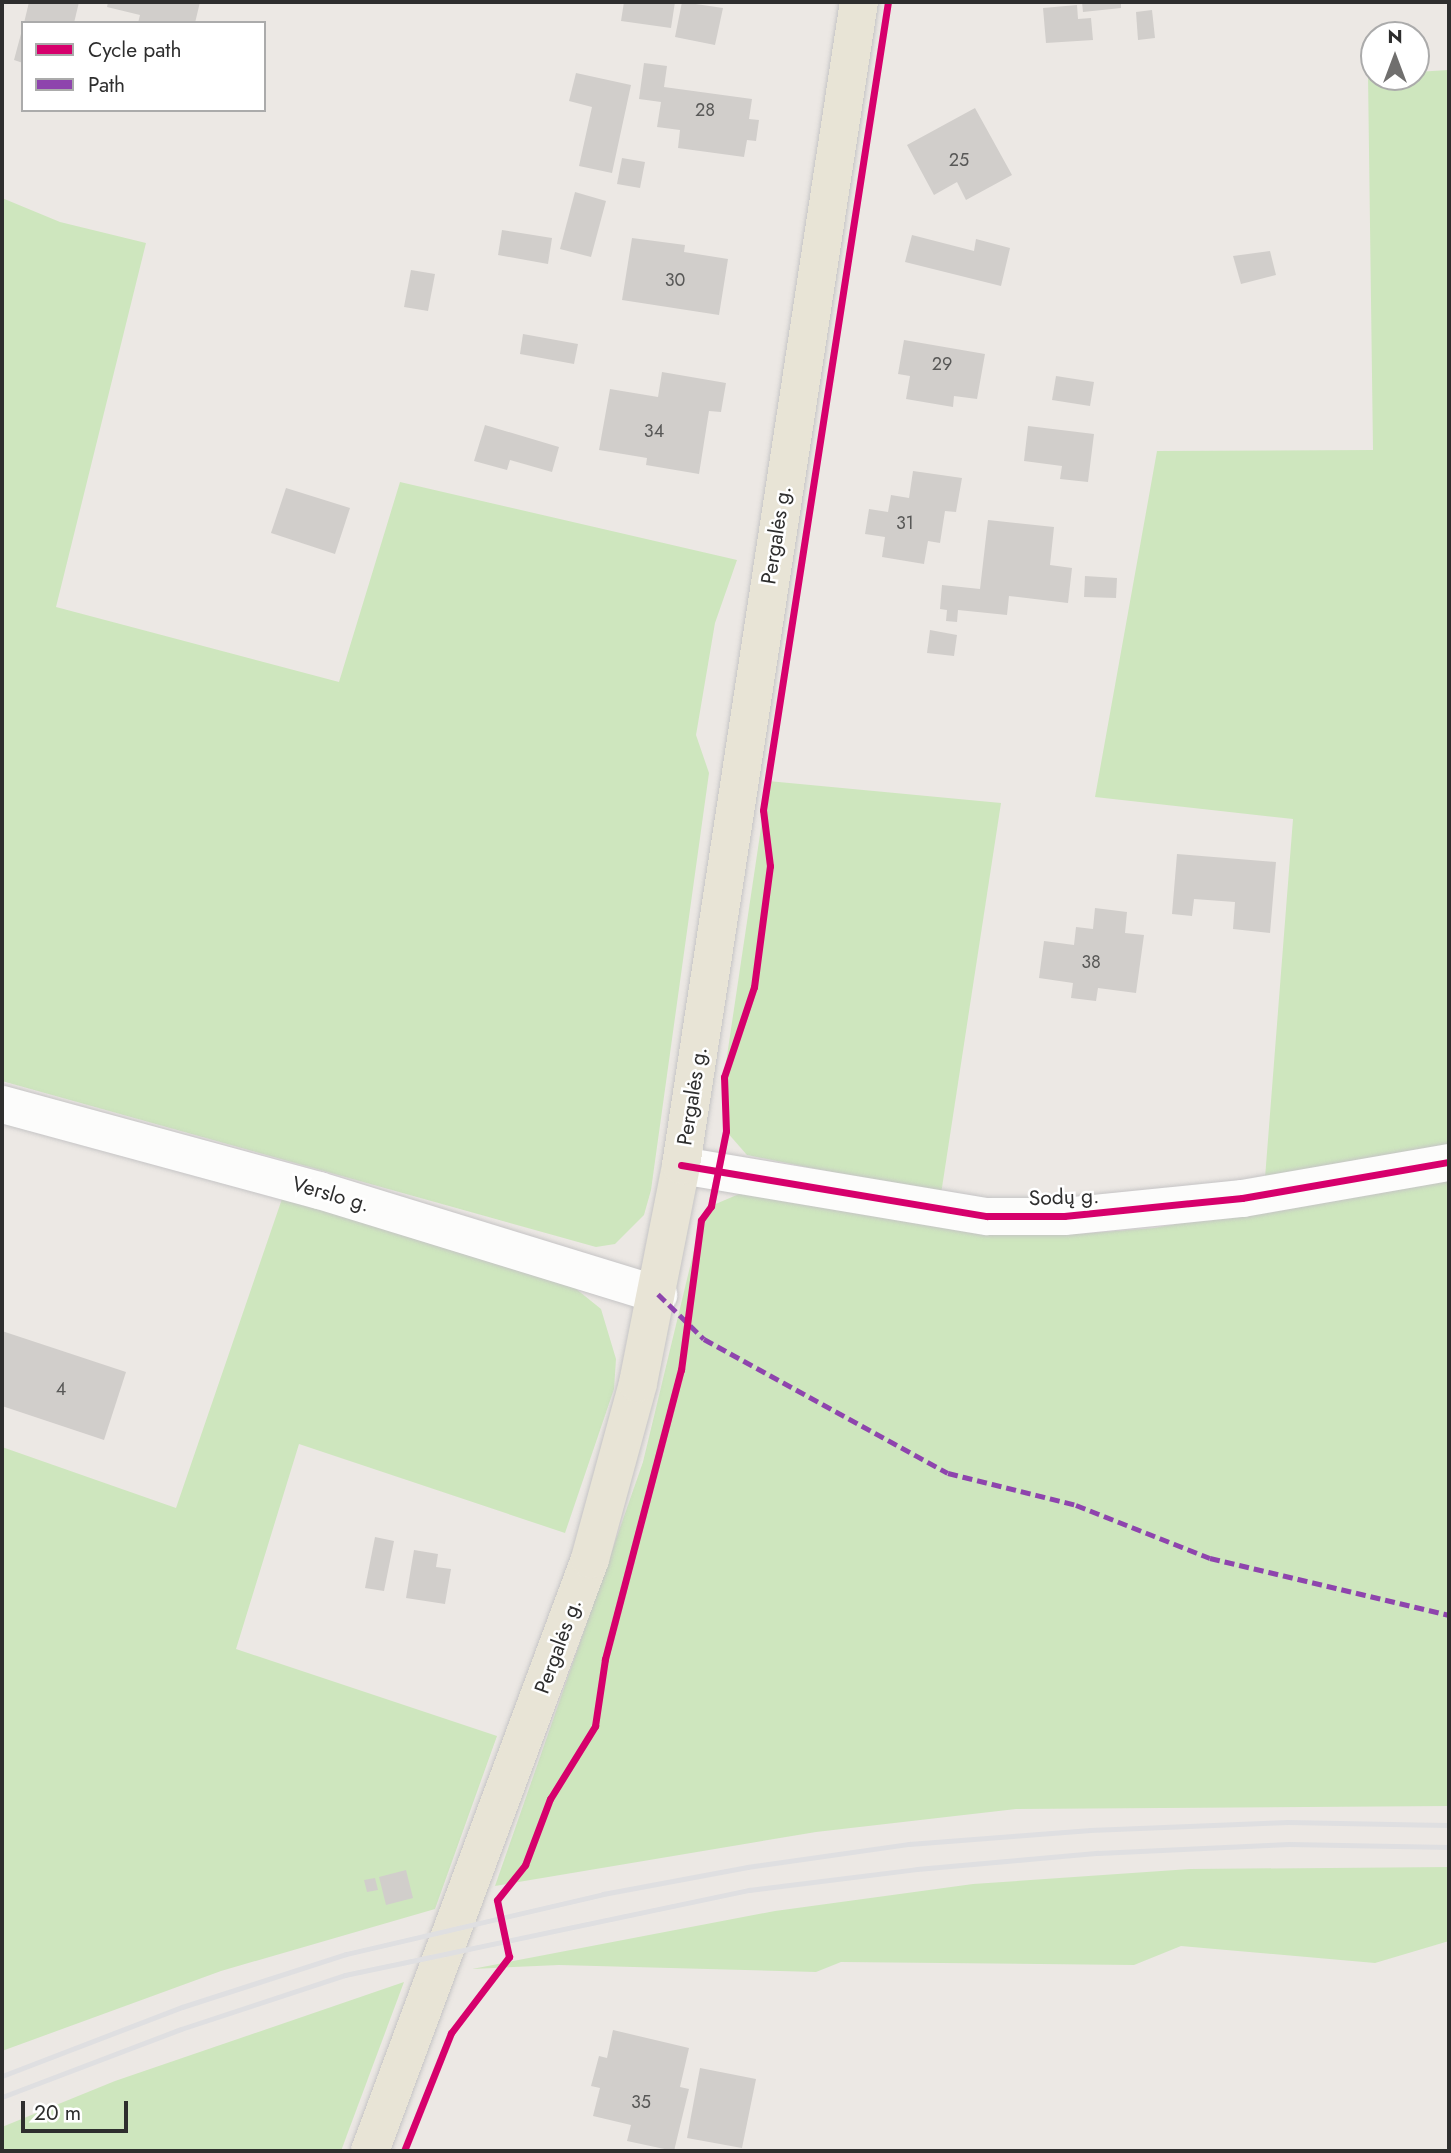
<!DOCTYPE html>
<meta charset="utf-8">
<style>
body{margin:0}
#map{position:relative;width:1451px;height:2153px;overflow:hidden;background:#ece8e4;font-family:Jost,sans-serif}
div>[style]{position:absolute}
.green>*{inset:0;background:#cee6be}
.building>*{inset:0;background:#d1cecb}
.roads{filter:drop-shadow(0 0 2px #c5c4c5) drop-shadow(0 0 2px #c5c4c5)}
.street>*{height:37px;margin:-18.5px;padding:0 18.5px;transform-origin:18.5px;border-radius:18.5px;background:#fcfcfb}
.primary>*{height:38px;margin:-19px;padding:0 19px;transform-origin:19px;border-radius:19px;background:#e8e4d6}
.rail>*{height:5px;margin:-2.5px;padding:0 2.5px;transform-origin:2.5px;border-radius:2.5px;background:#dfdfe1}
.quiet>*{height:5px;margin-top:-2.5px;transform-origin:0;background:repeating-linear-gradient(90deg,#8e44ad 0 10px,transparent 0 15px)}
.cycleway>*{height:7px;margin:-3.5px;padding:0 3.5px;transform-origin:3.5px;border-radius:3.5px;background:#d6006c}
span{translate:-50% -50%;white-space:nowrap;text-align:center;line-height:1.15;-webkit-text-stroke:5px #fff;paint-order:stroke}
.number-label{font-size:18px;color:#585857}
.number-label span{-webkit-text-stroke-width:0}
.street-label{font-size:21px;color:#2e2e2e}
.frame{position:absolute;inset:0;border:4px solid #2e2e2e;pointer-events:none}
.legend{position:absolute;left:21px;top:21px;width:245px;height:91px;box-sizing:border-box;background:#fff;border:2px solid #ababab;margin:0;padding:9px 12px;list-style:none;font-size:21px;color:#2e2e2e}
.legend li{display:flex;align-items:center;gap:14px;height:35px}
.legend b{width:35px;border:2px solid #ababab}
.north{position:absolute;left:1360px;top:21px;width:70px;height:70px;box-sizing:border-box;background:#fff;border:2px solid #ababab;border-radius:50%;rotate:0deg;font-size:19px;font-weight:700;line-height:28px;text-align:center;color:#2e2e2e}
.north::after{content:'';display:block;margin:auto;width:24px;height:32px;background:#706f6e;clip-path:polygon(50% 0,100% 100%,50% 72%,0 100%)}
.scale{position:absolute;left:21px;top:2101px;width:107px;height:32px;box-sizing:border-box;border:4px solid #2e2e2e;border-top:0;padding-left:9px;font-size:21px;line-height:24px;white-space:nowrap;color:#2e2e2e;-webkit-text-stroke:5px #fff;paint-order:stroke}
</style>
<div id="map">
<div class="green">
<div style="clip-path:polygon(1449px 70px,1449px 1145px,1265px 1178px,1293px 819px,1095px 797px,1157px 451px,1373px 450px,1368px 75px,1416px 77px,1416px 72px)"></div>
<div style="clip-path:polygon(2px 198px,60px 222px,146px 243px,56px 607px,339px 682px,400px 482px,737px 560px,715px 623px,696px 735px,709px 773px,651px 1190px,644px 1215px,615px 1244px,596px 1247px,2px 1081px)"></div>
<div style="clip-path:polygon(768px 781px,1001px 803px,941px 1194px,747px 1155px,726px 1131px,724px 1076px)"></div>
<div style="clip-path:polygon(1449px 1175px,1449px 1806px,1016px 1809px,816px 1832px,495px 1886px,643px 1462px,701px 1221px,711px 1206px,739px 1194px,762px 1193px,1013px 1232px,1078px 1234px,1154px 1228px)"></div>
<div style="clip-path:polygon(284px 1193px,565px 1280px,601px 1309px,616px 1359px,614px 1389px,565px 1533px,299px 1444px,236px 1649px,497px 1736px,435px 1909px,221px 1971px,2px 2051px,2px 1447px,176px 1508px)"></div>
<div style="clip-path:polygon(1449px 1867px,1449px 1941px,1375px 1963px,1181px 1946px,1134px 1965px,841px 1962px,816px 1972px,559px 1965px,472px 1969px,775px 1911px,973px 1884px,1190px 1869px)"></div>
<div style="clip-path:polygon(404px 1982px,341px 2151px,2px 2151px,2px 2127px,115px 2081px)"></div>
</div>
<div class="building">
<div style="clip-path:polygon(29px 2px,79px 2px,74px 23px,24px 23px)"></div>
<div style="clip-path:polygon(108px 2px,200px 2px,195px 23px,138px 23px,140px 15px,107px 7px)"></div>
<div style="clip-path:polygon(624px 2px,675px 2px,671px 28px,621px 21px)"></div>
<div style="clip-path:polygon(682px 2px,723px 8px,715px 45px,675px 37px)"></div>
<div style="clip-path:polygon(1082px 2px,1121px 2px,1121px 8px,1083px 12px)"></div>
<div style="clip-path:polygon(1077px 5px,1078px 19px,1091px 18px,1093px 40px,1046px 43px,1043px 8px)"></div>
<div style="clip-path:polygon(1152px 10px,1155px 38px,1138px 40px,1136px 12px)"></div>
<div style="clip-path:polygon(22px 30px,23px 30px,23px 63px,14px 60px)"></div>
<div style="clip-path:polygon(644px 63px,667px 66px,664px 87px,752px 99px,749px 119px,759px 120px,756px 141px,747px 140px,744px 157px,678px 148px,680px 130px,657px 127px,661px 102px,639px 99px)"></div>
<div style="clip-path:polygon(576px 73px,631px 85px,612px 173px,579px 166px,592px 107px,569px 101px)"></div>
<div style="clip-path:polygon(975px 108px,1012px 175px,966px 200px,957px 182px,934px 195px,907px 145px)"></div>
<div style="clip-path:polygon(622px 158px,645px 162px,640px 188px,617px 184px)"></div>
<div style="clip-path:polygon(575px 192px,606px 201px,591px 257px,560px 249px)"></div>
<div style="clip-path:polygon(502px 230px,552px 238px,548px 264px,498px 255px)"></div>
<div style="clip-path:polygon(912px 235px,974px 251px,976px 239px,1010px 248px,1001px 286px,905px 262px)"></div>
<div style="clip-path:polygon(632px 238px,685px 245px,684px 252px,728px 259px,719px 315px,622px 300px)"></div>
<div style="clip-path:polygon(1270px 251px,1276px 275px,1241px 284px,1233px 256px)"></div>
<div style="clip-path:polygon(411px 270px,435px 274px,428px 311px,404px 307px)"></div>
<div style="clip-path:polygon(523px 334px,578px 344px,574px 364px,520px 354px)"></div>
<div style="clip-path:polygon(904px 340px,985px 354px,977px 399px,954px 396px,953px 407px,906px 399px,910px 376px,898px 374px)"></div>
<div style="clip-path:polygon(662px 372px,726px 383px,721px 412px,709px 411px,699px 474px,646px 465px,647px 458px,599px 450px,610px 389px,658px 397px)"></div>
<div style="clip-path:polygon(1056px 376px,1094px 382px,1090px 406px,1052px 400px)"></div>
<div style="clip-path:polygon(485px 425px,559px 447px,552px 472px,510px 460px,507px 470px,474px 461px)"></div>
<div style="clip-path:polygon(1028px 426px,1094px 434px,1088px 482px,1060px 479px,1062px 466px,1024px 461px)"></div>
<div style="clip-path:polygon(913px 471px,962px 478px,956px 512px,945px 511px,940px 543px,928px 541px,924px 564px,882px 557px,885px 537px,865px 534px,869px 509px,888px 512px,891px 495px,909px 498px)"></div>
<div style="clip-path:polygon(286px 488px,350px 508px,335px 554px,271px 533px)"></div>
<div style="clip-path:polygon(988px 520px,1054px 527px,1050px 565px,1072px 568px,1068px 603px,1009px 596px,1007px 615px,958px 610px,957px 622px,946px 621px,947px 610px,940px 609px,942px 585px,980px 589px)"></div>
<div style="clip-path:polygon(1085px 576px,1117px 578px,1116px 598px,1084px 597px)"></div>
<div style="clip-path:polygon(930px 630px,957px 635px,954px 656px,927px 653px)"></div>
<div style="clip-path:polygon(1177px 854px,1276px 862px,1270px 933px,1233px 929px,1235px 902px,1194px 899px,1192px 916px,1172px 914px)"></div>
<div style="clip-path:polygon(1095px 908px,1127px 912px,1125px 933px,1144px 935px,1136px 993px,1098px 988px,1096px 1001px,1071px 998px,1073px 983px,1039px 978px,1044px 941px,1074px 945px,1076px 927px,1093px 929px)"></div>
<div style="clip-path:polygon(2px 1331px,126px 1372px,104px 1440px,2px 1406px)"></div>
<div style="clip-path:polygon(375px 1537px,394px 1541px,384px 1591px,365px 1588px)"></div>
<div style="clip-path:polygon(414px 1550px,438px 1554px,436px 1567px,451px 1569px,445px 1604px,406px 1598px)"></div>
<div style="clip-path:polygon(406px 1870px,413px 1898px,386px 1905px,379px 1877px)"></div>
<div style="clip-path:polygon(375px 1878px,378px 1890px,367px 1892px,364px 1880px)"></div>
<div style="clip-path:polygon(613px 2030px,689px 2048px,680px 2087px,689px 2089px,674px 2151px,627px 2141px,631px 2125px,593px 2116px,600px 2088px,591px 2086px,599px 2056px,607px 2058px)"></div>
<div style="clip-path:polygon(700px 2068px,756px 2079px,742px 2148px,687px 2138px)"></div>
</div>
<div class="roads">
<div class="street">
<div style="left:2px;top:1104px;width:328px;rotate:15.2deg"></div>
<div style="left:319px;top:1190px;width:355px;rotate:17.1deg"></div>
<div style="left:681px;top:1165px;width:310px;rotate:9.5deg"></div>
<div style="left:987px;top:1216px;width:77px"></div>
<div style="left:1064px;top:1216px;width:179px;rotate:-5.8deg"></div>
<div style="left:1242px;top:1198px;width:210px;rotate:-9.9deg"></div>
</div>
<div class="primary">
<div style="left:370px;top:2151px;width:632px;rotate:-69.61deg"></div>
<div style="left:590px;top:1559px;width:182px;rotate:-74.7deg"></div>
<div style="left:638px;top:1383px;width:222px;rotate:-78.8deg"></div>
<div style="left:681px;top:1165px;width:1177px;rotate:-81.3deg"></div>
</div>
</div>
<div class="rail">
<div style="left:2px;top:2076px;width:193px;rotate:-21deg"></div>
<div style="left:182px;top:2007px;width:172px;rotate:-17.9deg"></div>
<div style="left:346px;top:1954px;width:264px;rotate:-13.1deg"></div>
<div style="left:603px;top:1894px;width:147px;rotate:-10.6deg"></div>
<div style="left:747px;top:1867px;width:164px;rotate:-8.1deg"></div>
<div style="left:909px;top:1844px;width:182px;rotate:-4.4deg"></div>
<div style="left:1090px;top:1830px;width:198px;rotate:-2.3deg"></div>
<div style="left:1288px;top:1822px;width:161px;rotate:1.1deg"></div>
<div style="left:2px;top:2097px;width:191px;rotate:-20.8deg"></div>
<div style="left:181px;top:2029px;width:173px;rotate:-18.2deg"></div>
<div style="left:345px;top:1975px;width:413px;rotate:-11.9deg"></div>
<div style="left:749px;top:1890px;width:169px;rotate:-7.1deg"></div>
<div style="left:917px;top:1869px;width:182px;rotate:-5.1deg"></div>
<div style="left:1098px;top:1853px;width:191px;rotate:-2.7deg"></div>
<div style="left:1289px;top:1844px;width:160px;rotate:1.1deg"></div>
</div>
<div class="quiet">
<div style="left:658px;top:1294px;width:64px;rotate:44.4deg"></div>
<div style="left:704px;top:1339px;width:278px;rotate:28.8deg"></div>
<div style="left:948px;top:1473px;width:132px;rotate:14deg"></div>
<div style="left:1076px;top:1505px;width:144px;rotate:21.6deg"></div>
<div style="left:1210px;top:1558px;width:246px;rotate:13.4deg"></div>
</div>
<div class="cycleway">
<div style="left:681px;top:1165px;width:310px;rotate:9.5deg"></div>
<div style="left:987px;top:1216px;width:77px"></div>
<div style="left:1064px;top:1216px;width:179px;rotate:-5.8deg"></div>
<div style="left:1242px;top:1198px;width:210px;rotate:-9.9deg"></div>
<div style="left:404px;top:2151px;width:127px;rotate:-68.3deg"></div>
<div style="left:451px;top:2033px;width:96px;rotate:-52.7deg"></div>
<div style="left:509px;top:1957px;width:58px;rotate:-101.9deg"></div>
<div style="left:497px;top:1900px;width:45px;rotate:-51.3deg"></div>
<div style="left:525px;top:1865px;width:71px;rotate:-69.3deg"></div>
<div style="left:550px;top:1799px;width:86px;rotate:-58.3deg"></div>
<div style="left:595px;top:1726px;width:68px;rotate:-81.5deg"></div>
<div style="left:605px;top:1659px;width:299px;rotate:-75.3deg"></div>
<div style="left:681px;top:1370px;width:151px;rotate:-82.4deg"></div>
<div style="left:701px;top:1220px;width:17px;rotate:-54deg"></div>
<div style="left:711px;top:1206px;width:76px;rotate:-78.7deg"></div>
<div style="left:726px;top:1131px;width:54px;rotate:-92.1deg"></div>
<div style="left:724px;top:1077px;width:95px;rotate:-71.6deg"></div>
<div style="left:754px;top:987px;width:122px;rotate:-82.5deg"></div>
<div style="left:770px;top:866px;width:56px;rotate:-97.1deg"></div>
<div style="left:763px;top:810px;width:818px;rotate:-81.21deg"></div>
</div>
<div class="number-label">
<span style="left:705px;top:110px">28</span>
<span style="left:959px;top:160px">25</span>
<span style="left:675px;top:280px">30</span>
<span style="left:942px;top:364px">29</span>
<span style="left:654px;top:431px">34</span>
<span style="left:905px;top:523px">31</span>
<span style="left:1091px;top:962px">38</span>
<span style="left:61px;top:1389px">4</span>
<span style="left:641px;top:2102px">35</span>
</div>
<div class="street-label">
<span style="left:776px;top:535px;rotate:-81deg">Pergalės g.</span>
<span style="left:692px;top:1096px;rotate:-81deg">Pergalės g.</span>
<span style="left:331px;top:1194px;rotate:16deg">Verslo g.</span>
<span style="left:1064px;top:1197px;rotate:-2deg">Sodų g.</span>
<span style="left:558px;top:1646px;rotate:-70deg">Pergalės g.</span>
</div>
<div class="frame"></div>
<ul class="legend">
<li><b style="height:9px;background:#d6006c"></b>Cycle path</li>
<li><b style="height:9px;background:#8e44ad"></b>Path</li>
</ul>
<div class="north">N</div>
<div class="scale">20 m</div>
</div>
